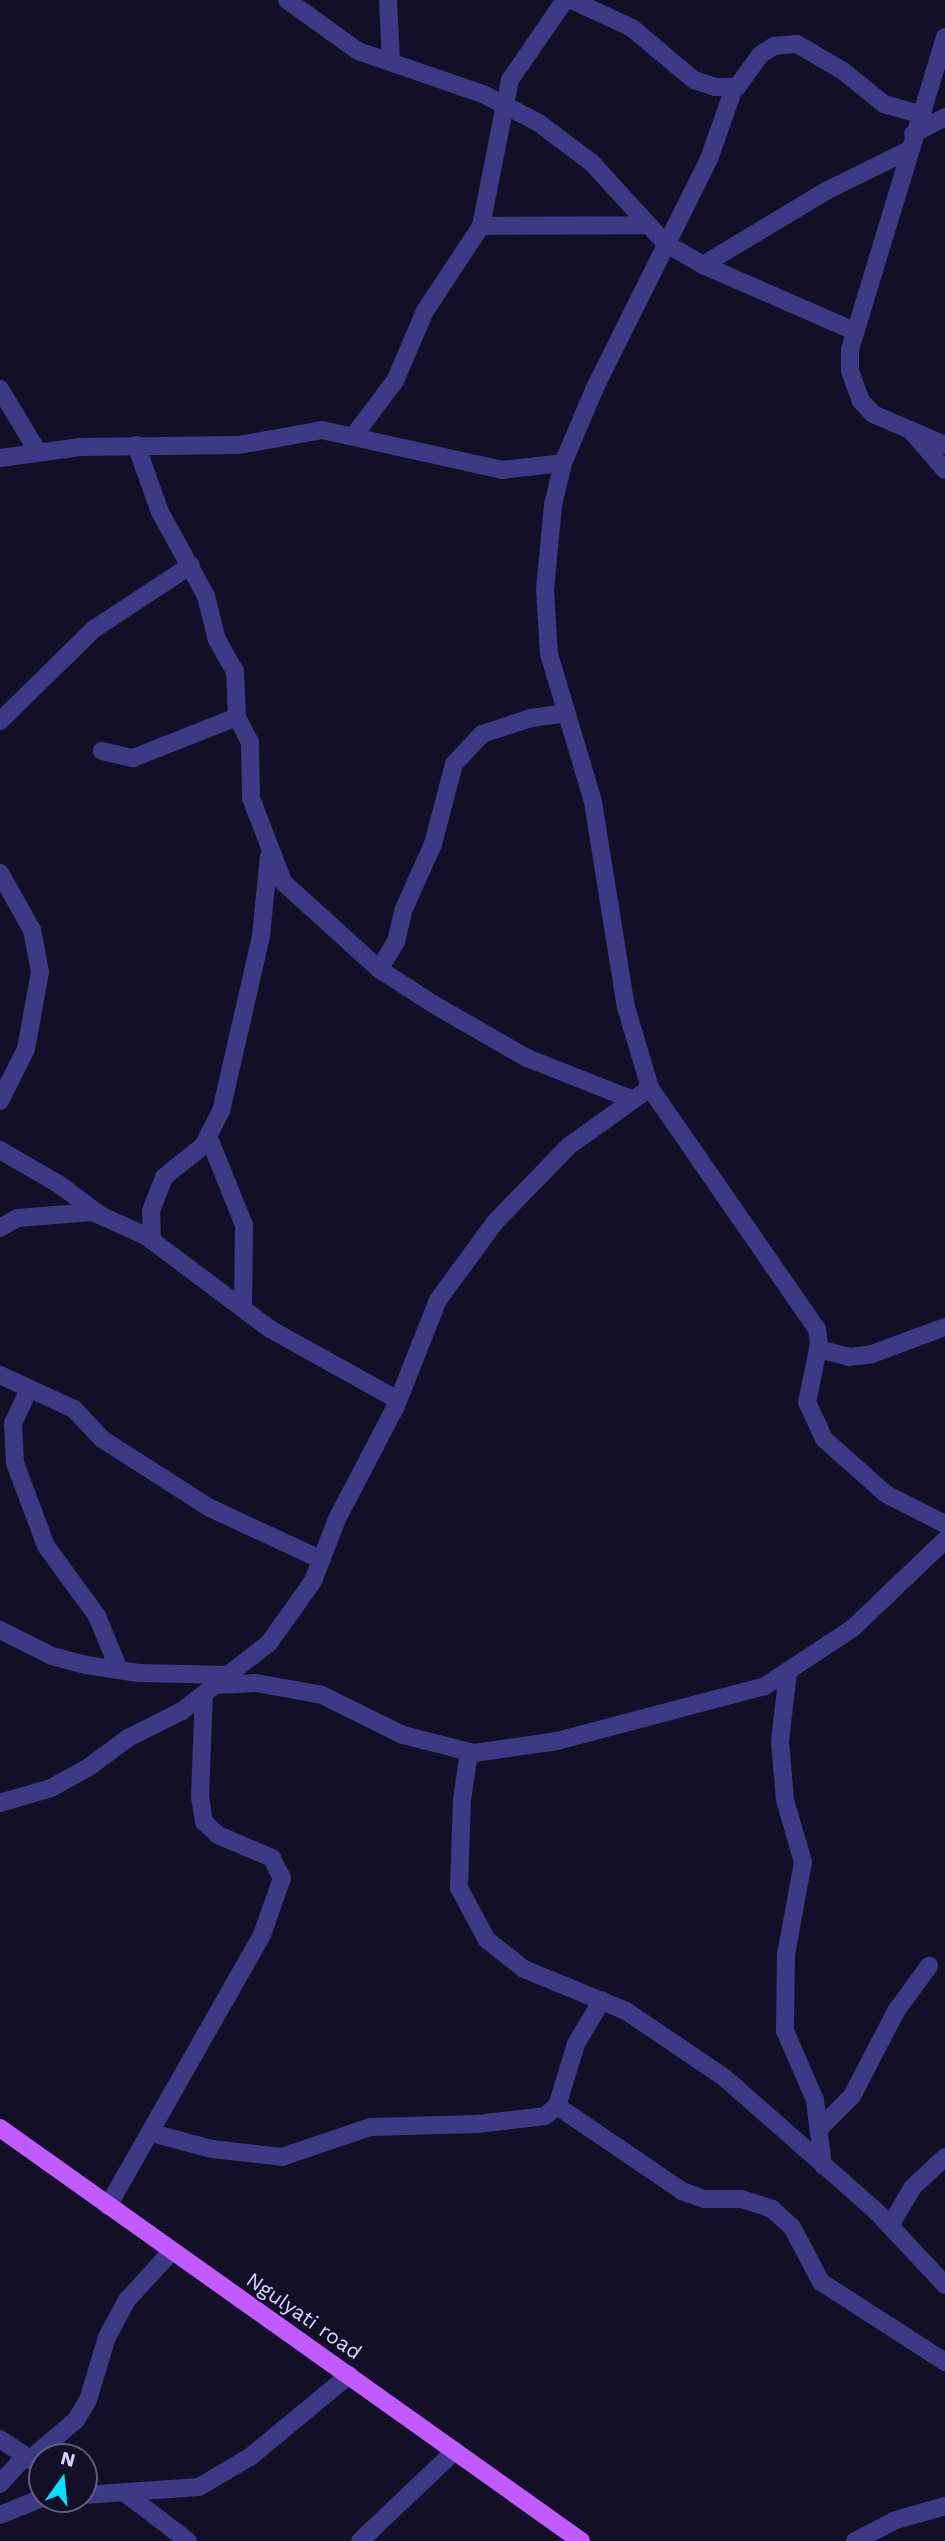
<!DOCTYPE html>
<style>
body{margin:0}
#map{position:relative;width:945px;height:2541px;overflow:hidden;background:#130f26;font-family:"Work Sans",sans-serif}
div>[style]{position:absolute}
.minor>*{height:18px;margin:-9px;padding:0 9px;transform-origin:9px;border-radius:9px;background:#3d3a85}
.major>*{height:18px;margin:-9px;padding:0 9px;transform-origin:9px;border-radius:9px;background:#c25bff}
span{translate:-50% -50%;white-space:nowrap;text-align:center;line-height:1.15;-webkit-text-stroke:5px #130f26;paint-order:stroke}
.street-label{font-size:21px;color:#d9d4ff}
.north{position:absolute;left:28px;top:2443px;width:70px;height:70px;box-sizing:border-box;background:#130f26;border:2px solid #625e7d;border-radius:50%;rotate:15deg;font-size:19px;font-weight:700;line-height:28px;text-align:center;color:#d9d4ff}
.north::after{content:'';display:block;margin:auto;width:24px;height:32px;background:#00e5ff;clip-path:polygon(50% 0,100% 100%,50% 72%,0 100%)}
</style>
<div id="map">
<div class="minor">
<div style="left:287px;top:0;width:87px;rotate:35.7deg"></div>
<div style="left:358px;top:51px;width:132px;rotate:19deg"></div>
<div style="left:483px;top:94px;width:63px;rotate:27.4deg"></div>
<div style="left:539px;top:123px;width:66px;rotate:37deg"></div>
<div style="left:592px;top:163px;width:108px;rotate:47.6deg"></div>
<div style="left:665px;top:243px;width:44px;rotate:30.1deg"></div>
<div style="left:703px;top:265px;width:165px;rotate:23.6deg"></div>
<div style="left:388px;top:0;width:62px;rotate:87.2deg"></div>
<div style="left:572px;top:0;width:66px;rotate:25deg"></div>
<div style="left:632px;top:28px;width:81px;rotate:40deg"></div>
<div style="left:694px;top:80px;width:23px;rotate:18deg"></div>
<div style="left:716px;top:87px;width:21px"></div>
<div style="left:737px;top:87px;width:39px;rotate:-54deg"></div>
<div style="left:760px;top:55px;width:17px;rotate:-33deg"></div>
<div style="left:774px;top:46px;width:23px;rotate:-5deg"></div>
<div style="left:797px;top:44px;width:53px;rotate:30.4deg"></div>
<div style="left:843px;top:71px;width:53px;rotate:38.8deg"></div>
<div style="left:884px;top:104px;width:35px;rotate:16deg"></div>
<div style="left:945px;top:37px;width:326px;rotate:106.9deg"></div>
<div style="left:850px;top:349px;width:22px;rotate:90deg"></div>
<div style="left:850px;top:371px;width:32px;rotate:70deg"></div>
<div style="left:861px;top:401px;width:18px;rotate:47deg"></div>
<div style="left:873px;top:414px;width:78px;rotate:23.3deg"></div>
<div style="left:734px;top:88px;width:75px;rotate:109.4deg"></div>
<div style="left:709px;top:159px;width:258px;rotate:116.5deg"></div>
<div style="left:594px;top:390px;width:79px;rotate:113deg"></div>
<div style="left:563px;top:463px;width:43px;rotate:103.4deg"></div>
<div style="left:553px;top:505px;width:84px;rotate:95.4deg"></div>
<div style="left:545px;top:589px;width:65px;rotate:86.5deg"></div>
<div style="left:549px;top:654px;width:154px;rotate:73.4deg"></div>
<div style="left:593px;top:802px;width:208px;rotate:80.9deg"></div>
<div style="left:626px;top:1007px;width:84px;rotate:73.5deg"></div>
<div style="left:650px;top:1088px;width:293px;rotate:55.3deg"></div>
<div style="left:817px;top:1329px;width:16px;rotate:83deg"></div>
<div style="left:819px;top:1345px;width:58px;rotate:101.9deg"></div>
<div style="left:807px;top:1402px;width:41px;rotate:65.3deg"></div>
<div style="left:824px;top:1439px;width:83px;rotate:41.6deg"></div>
<div style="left:886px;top:1494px;width:66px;rotate:27deg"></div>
<div style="left:913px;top:134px;width:36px;rotate:-28deg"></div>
<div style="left:481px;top:226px;width:165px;rotate:-0.3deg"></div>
<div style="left:703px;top:265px;width:146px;rotate:-31deg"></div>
<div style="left:828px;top:190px;width:90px;rotate:-26.3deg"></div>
<div style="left:0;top:389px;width:74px;rotate:58.9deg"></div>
<div style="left:913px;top:433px;width:49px;rotate:49.1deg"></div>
<div style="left:355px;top:434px;width:66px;rotate:-53deg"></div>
<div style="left:395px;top:381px;width:76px;rotate:-66.8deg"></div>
<div style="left:425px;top:311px;width:102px;rotate:-56.6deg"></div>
<div style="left:481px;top:226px;width:149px;rotate:-78.8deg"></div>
<div style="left:510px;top:80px;width:97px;rotate:-55.5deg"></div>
<div style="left:136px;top:445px;width:71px;rotate:70.3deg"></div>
<div style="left:160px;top:512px;width:96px;rotate:61.3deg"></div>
<div style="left:206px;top:596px;width:45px;rotate:76deg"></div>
<div style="left:217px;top:640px;width:36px;rotate:60deg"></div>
<div style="left:235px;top:671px;width:46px;rotate:87.5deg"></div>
<div style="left:237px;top:717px;width:28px;rotate:63deg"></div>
<div style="left:250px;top:742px;width:56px;rotate:89deg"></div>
<div style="left:251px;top:798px;width:90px;rotate:69.1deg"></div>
<div style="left:283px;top:882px;width:130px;rotate:42.2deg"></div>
<div style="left:379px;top:969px;width:64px;rotate:32.9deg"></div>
<div style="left:433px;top:1004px;width:108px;rotate:29.9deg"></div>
<div style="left:527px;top:1058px;width:114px;rotate:21.6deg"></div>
<div style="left:0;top:458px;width:81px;rotate:-7.8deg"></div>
<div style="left:80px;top:447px;width:159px;rotate:-0.7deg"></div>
<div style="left:239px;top:445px;width:84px;rotate:-10.2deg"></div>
<div style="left:322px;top:430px;width:184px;rotate:12.5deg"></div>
<div style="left:502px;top:470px;width:61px;rotate:-6.5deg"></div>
<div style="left:0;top:721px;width:132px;rotate:-44.4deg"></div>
<div style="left:94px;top:629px;width:116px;rotate:-33.4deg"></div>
<div style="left:102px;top:751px;width:32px;rotate:13deg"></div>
<div style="left:133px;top:758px;width:112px;rotate:-21.5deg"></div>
<div style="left:0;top:873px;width:65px;rotate:60.7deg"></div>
<div style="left:32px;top:930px;width:43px;rotate:79.2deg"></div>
<div style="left:40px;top:972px;width:78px;rotate:100.3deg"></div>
<div style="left:26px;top:1049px;width:58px;rotate:116.6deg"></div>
<div style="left:379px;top:969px;width:32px;rotate:-58deg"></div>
<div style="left:396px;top:942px;width:32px;rotate:-77deg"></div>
<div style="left:403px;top:911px;width:73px;rotate:-65.9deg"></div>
<div style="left:433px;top:844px;width:83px;rotate:-75.3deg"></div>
<div style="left:454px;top:764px;width:41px;rotate:-47deg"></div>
<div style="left:482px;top:734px;width:52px;rotate:-18.1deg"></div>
<div style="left:531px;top:718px;width:36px;rotate:-8deg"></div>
<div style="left:209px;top:1138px;width:94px;rotate:68.1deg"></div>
<div style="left:244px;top:1225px;width:84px;rotate:90.7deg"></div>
<div style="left:0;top:1150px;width:69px;rotate:30.3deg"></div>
<div style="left:60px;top:1185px;width:50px;rotate:36.9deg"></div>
<div style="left:0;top:1228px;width:20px;rotate:-30deg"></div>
<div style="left:17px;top:1218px;width:76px;rotate:-4.5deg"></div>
<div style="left:93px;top:1212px;width:58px;rotate:24.4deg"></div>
<div style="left:146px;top:1236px;width:155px;rotate:36.9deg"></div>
<div style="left:270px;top:1329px;width:146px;rotate:29deg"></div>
<div style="left:152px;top:1241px;width:30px;rotate:-92deg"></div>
<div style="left:151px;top:1211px;width:36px;rotate:-69deg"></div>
<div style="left:164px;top:1177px;width:50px;rotate:-38.5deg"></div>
<div style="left:203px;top:1146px;width:39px;rotate:-63deg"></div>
<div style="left:221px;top:1111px;width:180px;rotate:-77.1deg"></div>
<div style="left:261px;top:936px;width:80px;rotate:-84.3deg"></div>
<div style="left:818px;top:1349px;width:32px;rotate:14deg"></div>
<div style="left:849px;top:1357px;width:23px;rotate:-7deg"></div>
<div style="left:872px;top:1354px;width:78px;rotate:-20.3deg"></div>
<div style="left:0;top:1375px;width:81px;rotate:24.7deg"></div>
<div style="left:74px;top:1409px;width:41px;rotate:47deg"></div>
<div style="left:102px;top:1439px;width:128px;rotate:32.6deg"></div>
<div style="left:210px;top:1508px;width:123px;rotate:24.9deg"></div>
<div style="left:29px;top:1389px;width:38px;rotate:115deg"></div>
<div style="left:13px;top:1423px;width:40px;rotate:87.1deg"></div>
<div style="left:15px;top:1463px;width:89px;rotate:69.5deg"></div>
<div style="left:46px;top:1546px;width:87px;rotate:53.9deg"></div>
<div style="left:97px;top:1616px;width:58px;rotate:67.8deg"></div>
<div style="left:0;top:1630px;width:58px;rotate:26.6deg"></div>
<div style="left:52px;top:1656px;width:35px;rotate:15deg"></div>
<div style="left:86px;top:1665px;width:53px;rotate:8.7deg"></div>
<div style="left:138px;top:1673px;width:92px;rotate:1.2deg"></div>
<div style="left:788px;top:1672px;width:69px;rotate:96.6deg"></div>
<div style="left:780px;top:1741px;width:59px;rotate:85.2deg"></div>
<div style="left:785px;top:1800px;width:65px;rotate:73.8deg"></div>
<div style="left:803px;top:1862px;width:95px;rotate:100.4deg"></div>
<div style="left:786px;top:1955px;width:76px;rotate:90.8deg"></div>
<div style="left:785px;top:2031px;width:75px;rotate:66.5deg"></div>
<div style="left:815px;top:2100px;width:66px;rotate:83.1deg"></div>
<div style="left:216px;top:1685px;width:40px;rotate:-2.9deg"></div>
<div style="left:256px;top:1683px;width:67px;rotate:10.3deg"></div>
<div style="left:322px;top:1695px;width:90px;rotate:26.3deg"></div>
<div style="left:403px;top:1735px;width:73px;rotate:14.2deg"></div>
<div style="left:474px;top:1753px;width:84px;rotate:-8.2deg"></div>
<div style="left:557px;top:1741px;width:215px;rotate:-14.8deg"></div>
<div style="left:765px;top:1686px;width:105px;rotate:-33.4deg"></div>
<div style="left:853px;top:1628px;width:127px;rotate:-43.7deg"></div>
<div style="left:469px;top:1752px;width:49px;rotate:98.3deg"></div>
<div style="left:462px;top:1800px;width:88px;rotate:92deg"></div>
<div style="left:459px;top:1888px;width:59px;rotate:61.7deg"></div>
<div style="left:487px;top:1940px;width:47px;rotate:38.1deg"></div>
<div style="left:524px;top:1969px;width:110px;rotate:22.4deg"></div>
<div style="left:626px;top:2011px;width:120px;rotate:34.1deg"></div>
<div style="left:725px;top:2078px;width:203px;rotate:41.4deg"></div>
<div style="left:877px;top:2212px;width:100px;rotate:47deg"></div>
<div style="left:0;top:1803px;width:53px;rotate:-16.4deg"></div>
<div style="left:51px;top:1788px;width:43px;rotate:-28.9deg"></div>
<div style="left:89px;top:1767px;width:49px;rotate:-36.6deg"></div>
<div style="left:128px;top:1738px;width:60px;rotate:-26.6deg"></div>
<div style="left:182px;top:1711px;width:110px;rotate:-38deg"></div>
<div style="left:269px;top:1643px;width:76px;rotate:-54.6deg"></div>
<div style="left:313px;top:1581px;width:66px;rotate:-68.8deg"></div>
<div style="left:337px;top:1519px;width:127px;rotate:-62.4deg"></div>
<div style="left:396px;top:1406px;width:114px;rotate:-68.4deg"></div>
<div style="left:438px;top:1300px;width:97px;rotate:-53.8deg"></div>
<div style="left:495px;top:1222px;width:106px;rotate:-45.8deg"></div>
<div style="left:569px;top:1146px;width:100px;rotate:-35.6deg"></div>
<div style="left:557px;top:2106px;width:151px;rotate:34.2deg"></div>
<div style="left:682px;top:2191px;width:23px;rotate:20deg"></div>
<div style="left:704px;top:2199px;width:38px"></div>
<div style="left:742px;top:2199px;width:32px;rotate:18deg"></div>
<div style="left:772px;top:2209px;width:27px;rotate:42deg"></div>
<div style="left:792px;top:2227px;width:62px;rotate:62.2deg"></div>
<div style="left:821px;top:2282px;width:148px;rotate:32.8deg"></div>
<div style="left:820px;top:2128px;width:45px;rotate:-45deg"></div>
<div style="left:852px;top:2096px;width:96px;rotate:-62.6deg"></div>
<div style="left:896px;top:2011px;width:56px;rotate:-53.7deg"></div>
<div style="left:152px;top:2133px;width:62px;rotate:14.9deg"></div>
<div style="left:212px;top:2149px;width:70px;rotate:6.5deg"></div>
<div style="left:282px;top:2157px;width:93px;rotate:-18.8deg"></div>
<div style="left:370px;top:2127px;width:108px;rotate:-1.6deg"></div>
<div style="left:478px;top:2124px;width:67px;rotate:-6.8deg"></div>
<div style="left:545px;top:2116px;width:16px;rotate:-40deg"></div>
<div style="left:557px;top:2106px;width:65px;rotate:-73deg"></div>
<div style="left:576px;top:2044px;width:51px;rotate:-59.4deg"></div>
<div style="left:108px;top:2206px;width:312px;rotate:-60.4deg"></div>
<div style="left:262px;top:1935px;width:60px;rotate:-70.7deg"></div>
<div style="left:282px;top:1878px;width:22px;rotate:-117deg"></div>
<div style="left:272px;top:1858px;width:59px;rotate:-156.9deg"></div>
<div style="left:218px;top:1835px;width:19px;rotate:-137deg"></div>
<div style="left:204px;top:1822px;width:26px;rotate:-99deg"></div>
<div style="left:200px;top:1796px;width:102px;rotate:-87.8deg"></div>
<div style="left:890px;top:2226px;width:44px;rotate:-59.9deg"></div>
<div style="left:912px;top:2188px;width:45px;rotate:-43.2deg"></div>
<div style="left:0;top:2439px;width:50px;rotate:33.7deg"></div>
<div style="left:29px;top:2460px;width:62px;rotate:-40.4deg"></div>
<div style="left:76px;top:2420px;width:23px;rotate:-59deg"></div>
<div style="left:88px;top:2400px;width:66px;rotate:-73.2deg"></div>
<div style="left:107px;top:2337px;width:42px;rotate:-61.6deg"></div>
<div style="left:127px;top:2300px;width:67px;rotate:-47.4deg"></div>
<div style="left:0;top:2484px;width:36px;rotate:-48deg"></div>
<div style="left:125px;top:2493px;width:79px;rotate:37.3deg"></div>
<div style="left:84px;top:2495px;width:115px;rotate:-4deg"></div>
<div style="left:199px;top:2487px;width:59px;rotate:-30.5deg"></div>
<div style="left:250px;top:2457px;width:129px;rotate:-39.6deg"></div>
<div style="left:0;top:2515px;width:45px;rotate:-22deg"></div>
<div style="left:360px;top:2541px;width:131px;rotate:-43.5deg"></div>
<div style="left:855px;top:2541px;width:46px;rotate:-27.1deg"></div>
<div style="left:896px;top:2520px;width:51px;rotate:-15.9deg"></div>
</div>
<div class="major">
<div style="left:0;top:2128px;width:713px;rotate:35.41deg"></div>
</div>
<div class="street-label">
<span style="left:304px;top:2316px;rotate:35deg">Ngulyati road</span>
</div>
<div class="north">N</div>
</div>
